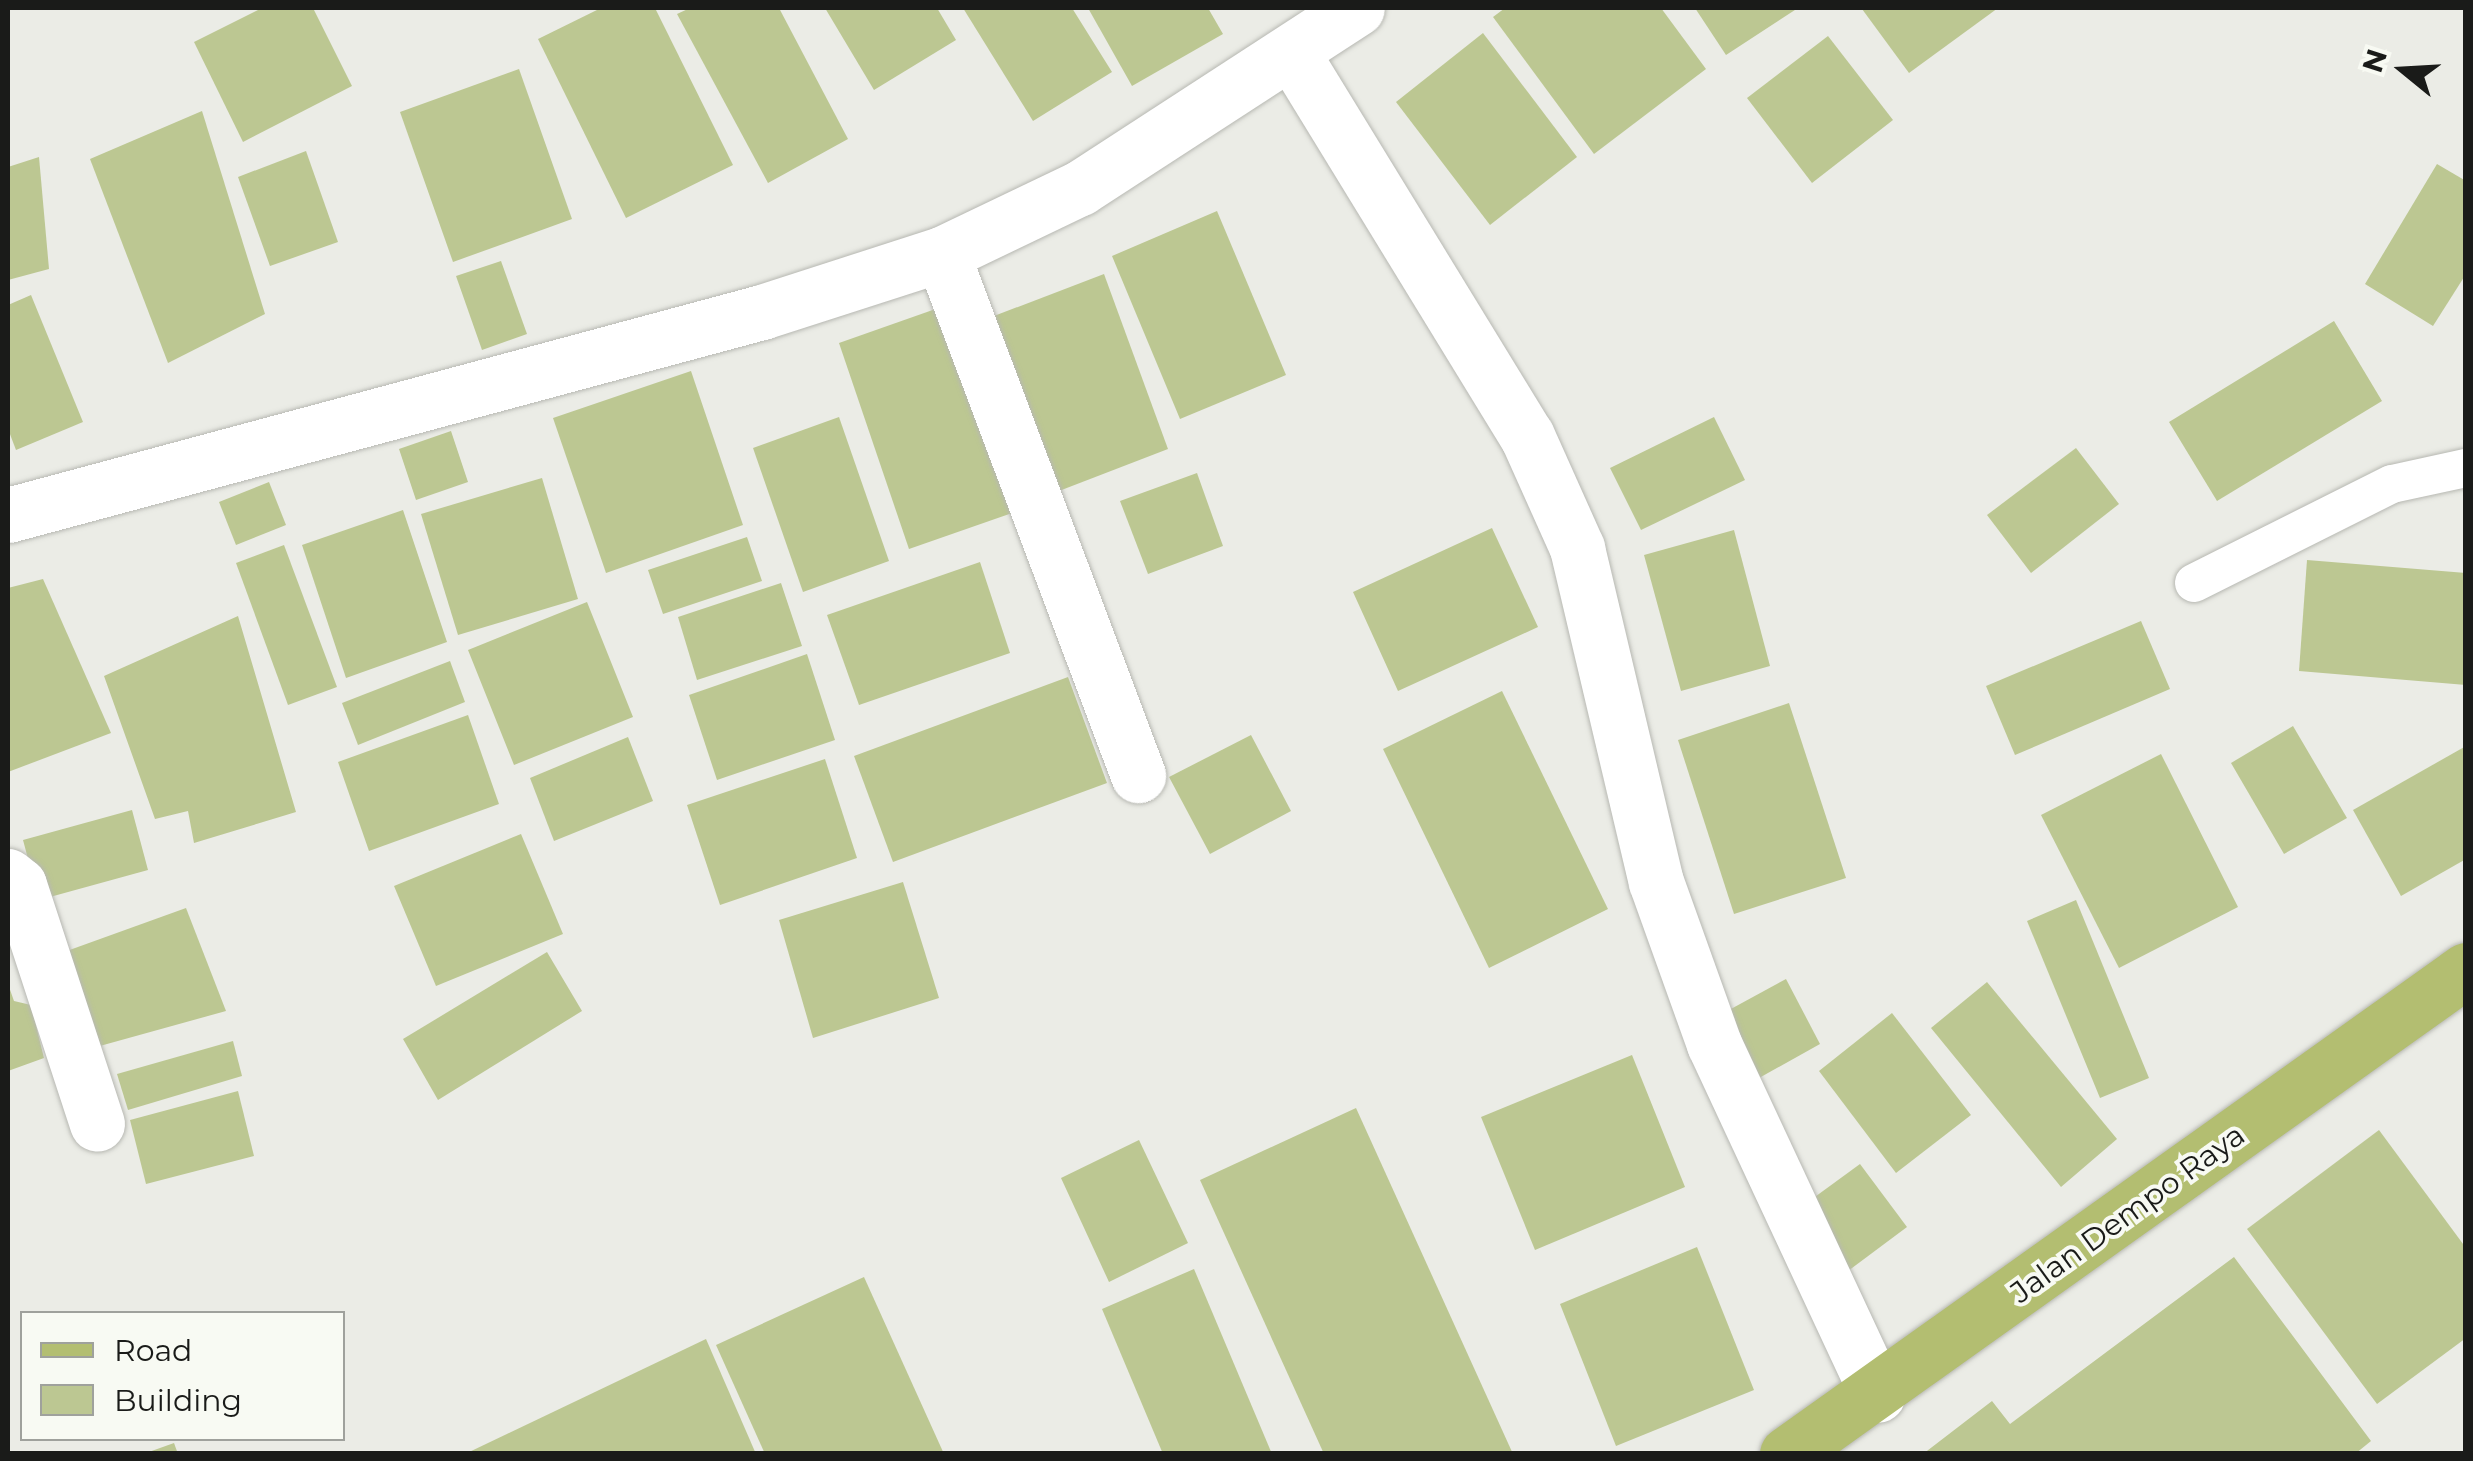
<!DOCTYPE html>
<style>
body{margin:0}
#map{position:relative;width:2473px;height:1461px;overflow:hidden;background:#ebece6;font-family:Montserrat,sans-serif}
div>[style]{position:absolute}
.building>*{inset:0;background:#bcc792}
.roads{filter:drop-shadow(0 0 2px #b7b8b2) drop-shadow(0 0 2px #b7b8b2)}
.service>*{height:38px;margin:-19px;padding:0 19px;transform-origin:19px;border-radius:19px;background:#fff}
.minor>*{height:55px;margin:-27.5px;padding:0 27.5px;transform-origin:27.5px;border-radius:27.5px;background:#fff}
.primary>*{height:55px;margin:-27.5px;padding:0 27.5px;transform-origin:27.5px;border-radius:27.5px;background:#b3be71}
span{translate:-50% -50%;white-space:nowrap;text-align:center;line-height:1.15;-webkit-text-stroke:8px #f8faf3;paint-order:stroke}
.street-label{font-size:30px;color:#1a1b19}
.frame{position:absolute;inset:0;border:10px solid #1a1b19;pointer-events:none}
.legend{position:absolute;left:20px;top:1311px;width:325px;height:130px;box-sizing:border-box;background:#f8faf3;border:2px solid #9fa19c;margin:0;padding:12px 18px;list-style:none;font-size:30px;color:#1a1b19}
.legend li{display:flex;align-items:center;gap:20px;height:50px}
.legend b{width:50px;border:2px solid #9fa19c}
.north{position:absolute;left:2353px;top:20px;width:100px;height:100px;-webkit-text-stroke:8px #f8faf3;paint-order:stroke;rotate:288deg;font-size:28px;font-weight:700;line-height:40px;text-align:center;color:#1a1b19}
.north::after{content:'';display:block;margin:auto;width:35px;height:45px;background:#1a1b19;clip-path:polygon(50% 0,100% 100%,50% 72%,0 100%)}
</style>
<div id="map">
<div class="building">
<div style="clip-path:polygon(262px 8px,313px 8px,352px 86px,243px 142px,194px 42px)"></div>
<div style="clip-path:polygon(601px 8px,655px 8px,733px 165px,626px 218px,538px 39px)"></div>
<div style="clip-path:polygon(690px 8px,779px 8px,848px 139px,768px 183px,677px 14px)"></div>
<div style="clip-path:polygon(825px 8px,937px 8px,956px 40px,874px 90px)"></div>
<div style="clip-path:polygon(963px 8px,1072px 8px,1112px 72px,1033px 121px)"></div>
<div style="clip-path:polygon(1088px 8px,1208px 8px,1223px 34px,1132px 86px)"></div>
<div style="clip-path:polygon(1505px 8px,1661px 8px,1706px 69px,1594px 154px,1493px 17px)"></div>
<div style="clip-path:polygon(1695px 8px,1798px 8px,1726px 55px)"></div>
<div style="clip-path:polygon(1998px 8px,1909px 73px,1862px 9px,1864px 8px)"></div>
<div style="clip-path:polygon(1483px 33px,1577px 157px,1490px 225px,1396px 102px)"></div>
<div style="clip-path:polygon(1828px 36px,1893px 120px,1812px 183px,1747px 98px)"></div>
<div style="clip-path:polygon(519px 69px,572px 219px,453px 262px,400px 112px)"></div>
<div style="clip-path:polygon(202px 111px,265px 314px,168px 363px,90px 159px)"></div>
<div style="clip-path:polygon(306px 151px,338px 242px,270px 266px,238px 177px)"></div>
<div style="clip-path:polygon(39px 157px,49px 269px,8px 280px,8px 167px)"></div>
<div style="clip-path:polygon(2437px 164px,2466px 181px,2466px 274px,2433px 326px,2365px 284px)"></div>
<div style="clip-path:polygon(1217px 211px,1286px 375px,1180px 419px,1112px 256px)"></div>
<div style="clip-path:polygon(501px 261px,527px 334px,482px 350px,456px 276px)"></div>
<div style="clip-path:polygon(1104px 274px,1168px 449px,1046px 496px,981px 321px)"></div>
<div style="clip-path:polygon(31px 295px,83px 422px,16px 450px,8px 429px,8px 305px)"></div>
<div style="clip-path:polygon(944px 306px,1015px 512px,909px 549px,839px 343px)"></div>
<div style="clip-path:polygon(2334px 321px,2382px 401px,2217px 501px,2169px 422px)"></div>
<div style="clip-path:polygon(691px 371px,743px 525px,606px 573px,553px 418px)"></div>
<div style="clip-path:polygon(839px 417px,889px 561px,803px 592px,753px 448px)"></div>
<div style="clip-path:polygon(1714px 417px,1745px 480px,1641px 530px,1610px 468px)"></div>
<div style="clip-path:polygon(451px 431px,468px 482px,416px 500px,399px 449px)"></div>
<div style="clip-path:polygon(2076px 448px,2119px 504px,2031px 573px,1987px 515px)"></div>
<div style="clip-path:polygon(1197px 473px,1223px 546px,1148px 574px,1120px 501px)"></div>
<div style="clip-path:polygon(542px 478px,578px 599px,458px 635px,421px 514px)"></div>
<div style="clip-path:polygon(269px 482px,286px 525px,236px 545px,219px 502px)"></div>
<div style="clip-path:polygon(403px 510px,447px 642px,346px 678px,302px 545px)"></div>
<div style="clip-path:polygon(1492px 528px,1538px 627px,1398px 691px,1353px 592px)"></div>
<div style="clip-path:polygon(1734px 530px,1770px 666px,1681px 691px,1644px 555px)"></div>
<div style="clip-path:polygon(747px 537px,762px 581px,663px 614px,648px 570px)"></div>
<div style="clip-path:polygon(284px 545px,337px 687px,288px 705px,236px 563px)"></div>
<div style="clip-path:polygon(2307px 560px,2466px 573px,2466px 685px,2299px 671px)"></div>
<div style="clip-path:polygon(980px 562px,1010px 653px,859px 705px,827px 615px)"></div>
<div style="clip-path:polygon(43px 579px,111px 733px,8px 772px,8px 588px)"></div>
<div style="clip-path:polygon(781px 583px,802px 646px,697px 680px,678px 617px)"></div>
<div style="clip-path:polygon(587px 602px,633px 717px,514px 765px,468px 650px)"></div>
<div style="clip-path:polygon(238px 616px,296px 812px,194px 843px,188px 811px,155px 819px,104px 676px)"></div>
<div style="clip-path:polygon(2141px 621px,2170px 689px,2015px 755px,1986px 686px)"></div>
<div style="clip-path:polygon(807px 654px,835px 740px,717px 780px,689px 695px)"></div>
<div style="clip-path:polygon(450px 661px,465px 702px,358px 745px,342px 703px)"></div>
<div style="clip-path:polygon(1068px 677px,1107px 783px,893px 862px,854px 756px)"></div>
<div style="clip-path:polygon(1502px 691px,1608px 909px,1489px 968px,1383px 749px)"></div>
<div style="clip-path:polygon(1789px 703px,1846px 878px,1734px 914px,1678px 740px)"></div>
<div style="clip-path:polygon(468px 715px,499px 804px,369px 851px,338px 762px)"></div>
<div style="clip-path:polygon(2293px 726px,2347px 818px,2284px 854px,2231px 763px)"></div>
<div style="clip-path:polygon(1251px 735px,1291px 811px,1210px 854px,1169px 777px)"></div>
<div style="clip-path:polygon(628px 737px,653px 801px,554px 841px,530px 778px)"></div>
<div style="clip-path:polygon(2466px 746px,2466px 859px,2401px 896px,2353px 810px)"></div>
<div style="clip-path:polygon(2161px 754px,2238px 907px,2119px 968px,2041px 815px)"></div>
<div style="clip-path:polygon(825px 759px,857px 858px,720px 905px,687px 805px)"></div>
<div style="clip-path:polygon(132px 810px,148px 870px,39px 900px,23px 840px)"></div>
<div style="clip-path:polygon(521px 834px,563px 934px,436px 986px,394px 886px)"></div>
<div style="clip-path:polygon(903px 882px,939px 998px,813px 1038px,779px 920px)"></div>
<div style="clip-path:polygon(2076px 900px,2149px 1078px,2100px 1098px,2027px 921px)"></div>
<div style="clip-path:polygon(186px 908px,226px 1011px,89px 1049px,64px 952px)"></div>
<div style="clip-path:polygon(547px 952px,582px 1011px,438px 1100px,403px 1039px)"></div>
<div style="clip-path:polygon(1786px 979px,1820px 1044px,1743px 1087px,1707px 1022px)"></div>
<div style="clip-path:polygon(1987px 982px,2117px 1139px,2061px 1187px,1931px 1028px)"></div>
<div style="clip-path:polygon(8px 984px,14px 1001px,31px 1005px,44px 1058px,8px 1071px)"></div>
<div style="clip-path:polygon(1892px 1013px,1971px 1115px,1896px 1173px,1819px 1071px)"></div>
<div style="clip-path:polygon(233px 1041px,242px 1076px,128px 1110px,117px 1074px)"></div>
<div style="clip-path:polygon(1632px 1055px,1685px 1187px,1535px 1250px,1481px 1117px)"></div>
<div style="clip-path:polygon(238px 1091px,254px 1156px,146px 1184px,130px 1120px)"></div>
<div style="clip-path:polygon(1356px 1108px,1513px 1454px,1324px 1454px,1200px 1180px)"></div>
<div style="clip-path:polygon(2379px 1130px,2466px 1248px,2466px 1338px,2377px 1404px,2247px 1229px)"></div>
<div style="clip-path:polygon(1139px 1140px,1188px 1243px,1109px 1282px,1061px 1178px)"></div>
<div style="clip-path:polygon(1860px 1164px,1907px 1227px,1844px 1274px,1797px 1210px)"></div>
<div style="clip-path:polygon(1697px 1247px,1754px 1390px,1616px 1446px,1560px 1304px)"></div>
<div style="clip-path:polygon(2234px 1257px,2371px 1441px,2355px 1454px,1923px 1454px,1992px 1401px,2010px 1424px)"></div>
<div style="clip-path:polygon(1194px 1269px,1272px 1454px,1163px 1454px,1102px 1309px)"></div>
<div style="clip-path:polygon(864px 1277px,944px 1454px,765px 1454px,716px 1345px)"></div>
<div style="clip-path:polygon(706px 1339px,756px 1454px,465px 1454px)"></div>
<div style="clip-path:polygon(174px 1443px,178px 1454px,146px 1454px,146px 1453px)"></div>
</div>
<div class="roads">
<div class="service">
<div style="left:2194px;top:583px;width:221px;rotate:-26.6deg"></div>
<div style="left:2392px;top:484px;width:76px;rotate:-12.2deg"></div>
</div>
<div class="minor">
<div style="left:1292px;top:53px;width:449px;rotate:58.5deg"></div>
<div style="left:1527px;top:436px;width:123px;rotate:65.9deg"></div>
<div style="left:1577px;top:548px;width:343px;rotate:76.7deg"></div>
<div style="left:1656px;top:882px;width:172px;rotate:70.3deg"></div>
<div style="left:1714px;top:1044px;width:387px;rotate:65deg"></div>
<div style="left:942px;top:254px;width:557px;rotate:69.38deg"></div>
<div style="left:8px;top:515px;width:781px;rotate:-15.07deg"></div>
<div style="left:762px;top:312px;width:189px;rotate:-17.9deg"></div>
<div style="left:942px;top:254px;width:153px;rotate:-25.6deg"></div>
<div style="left:1080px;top:188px;width:330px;rotate:-33deg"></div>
<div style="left:8px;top:876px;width:14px;rotate:39deg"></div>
<div style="left:19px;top:885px;width:251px;rotate:71.9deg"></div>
</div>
<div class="primary">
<div style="left:1787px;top:1454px;width:834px;rotate:-35.48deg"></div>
</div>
</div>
<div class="street-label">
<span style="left:2128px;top:1214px;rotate:-36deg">Jalan Dempo Raya</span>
</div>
<div class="frame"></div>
<ul class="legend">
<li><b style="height:12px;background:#b3be71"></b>Road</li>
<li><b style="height:28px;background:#bcc792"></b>Building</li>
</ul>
<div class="north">N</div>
</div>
